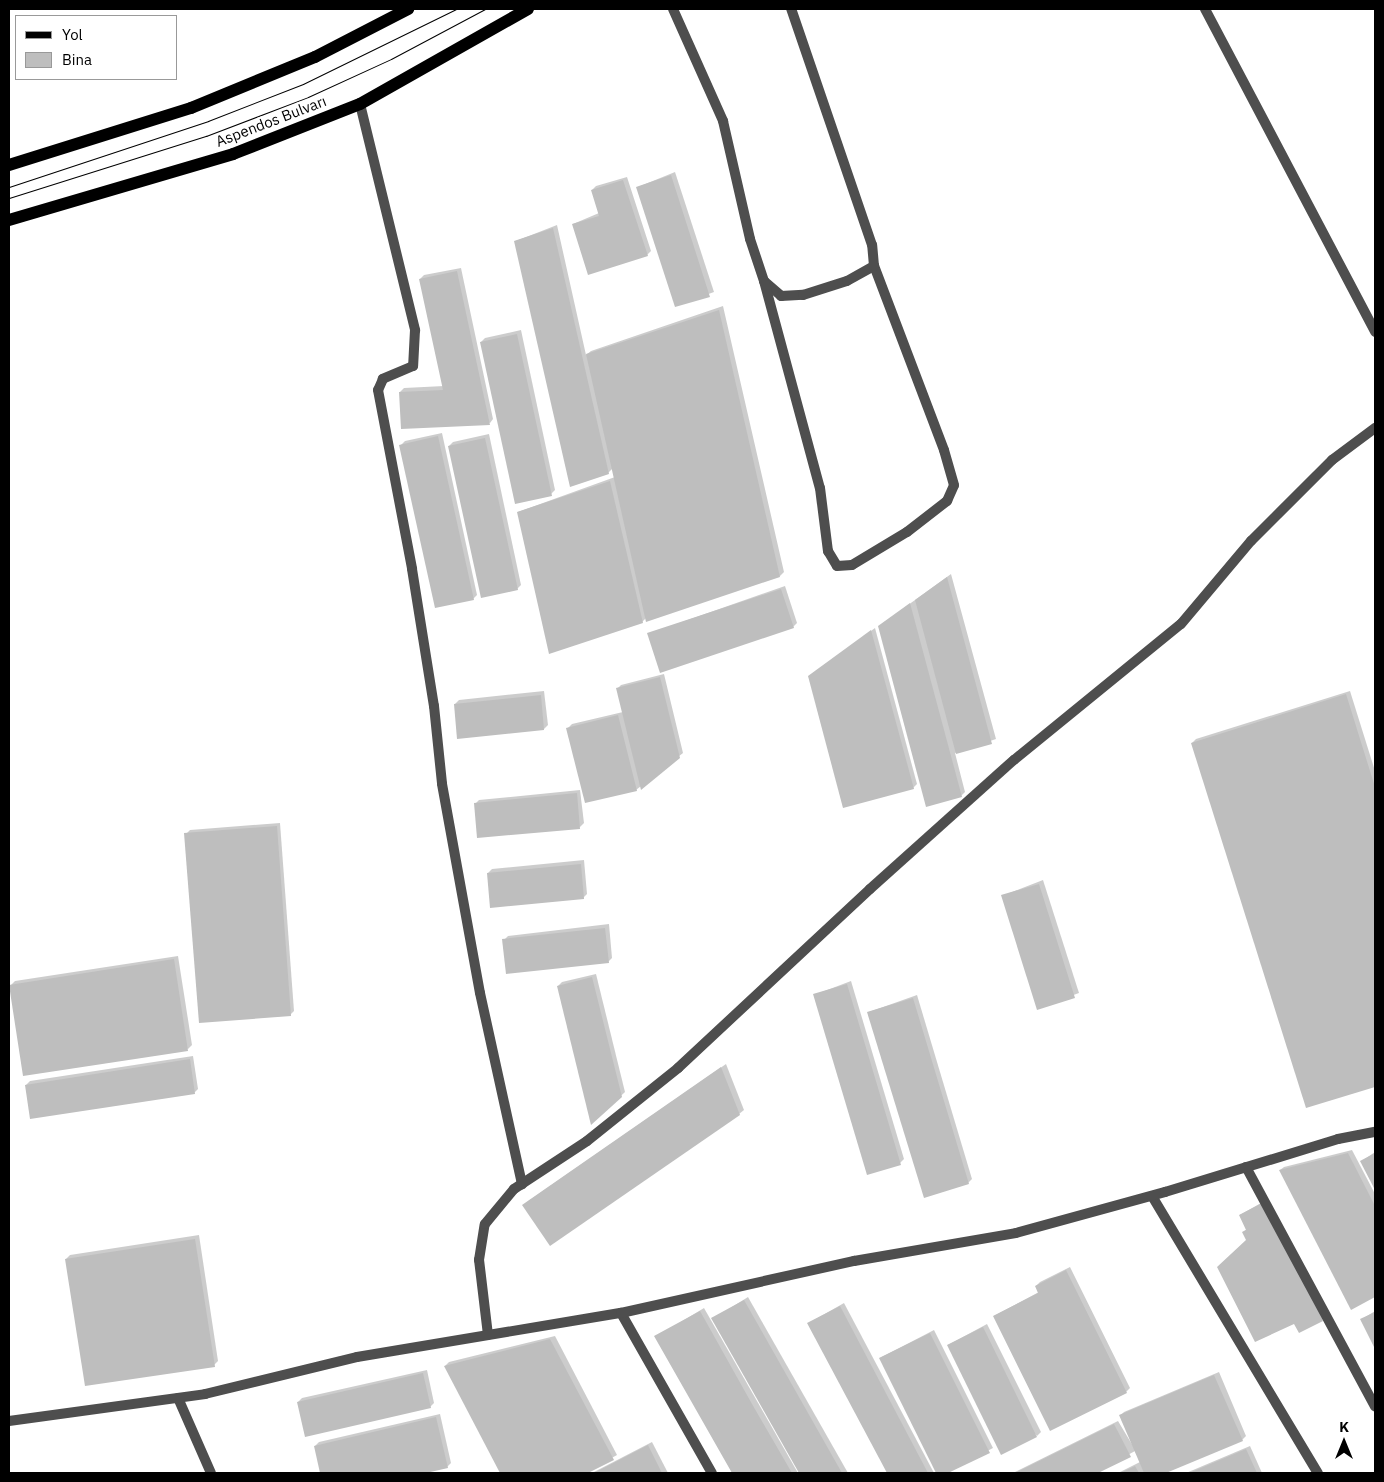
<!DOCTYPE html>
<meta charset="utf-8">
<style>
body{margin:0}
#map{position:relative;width:1384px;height:1482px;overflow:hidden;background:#fff;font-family:"IBM Plex Sans",sans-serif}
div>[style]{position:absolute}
.shadow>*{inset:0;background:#0003}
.building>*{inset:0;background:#bebebe}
.street>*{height:10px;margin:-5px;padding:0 5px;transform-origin:5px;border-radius:5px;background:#4e4e4e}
.primary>*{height:12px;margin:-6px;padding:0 6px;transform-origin:6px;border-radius:6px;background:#000}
.tram>*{height:1px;margin:-0.5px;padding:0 0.5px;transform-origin:0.5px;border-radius:0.5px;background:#000}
span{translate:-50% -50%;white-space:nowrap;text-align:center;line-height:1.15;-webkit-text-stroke:4px #fff;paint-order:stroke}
.street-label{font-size:15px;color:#000}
.frame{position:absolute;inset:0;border:10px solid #000;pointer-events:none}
.legend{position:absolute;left:15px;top:15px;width:162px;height:65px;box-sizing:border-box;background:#fff;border:1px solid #999;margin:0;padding:6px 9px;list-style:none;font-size:15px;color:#000}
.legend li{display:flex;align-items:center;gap:10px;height:25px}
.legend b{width:25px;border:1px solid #999}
.north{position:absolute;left:1319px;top:1417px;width:50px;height:50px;-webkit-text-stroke:4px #fff;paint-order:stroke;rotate:0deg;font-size:14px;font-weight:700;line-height:20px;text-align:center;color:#000}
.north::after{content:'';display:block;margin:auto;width:18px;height:22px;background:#000;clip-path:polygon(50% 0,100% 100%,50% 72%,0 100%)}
</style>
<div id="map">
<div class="shadow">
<div style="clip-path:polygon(675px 172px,714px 292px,676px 306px,638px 187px)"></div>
<div style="clip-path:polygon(627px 177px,651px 251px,647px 255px,573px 224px,599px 213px,592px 190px,596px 186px)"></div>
<div style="clip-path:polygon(557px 225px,586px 355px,591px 351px,723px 306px,784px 572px,780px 576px,647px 617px,642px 622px,518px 512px,615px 477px,613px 468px,608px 473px,516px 241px)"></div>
<div style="clip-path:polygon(461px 268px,493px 419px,490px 423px,400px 392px,404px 388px,444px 386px,420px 279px,424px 275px)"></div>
<div style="clip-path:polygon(521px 330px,555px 490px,551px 494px,481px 342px,485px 338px)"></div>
<div style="clip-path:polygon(442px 433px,477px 595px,473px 599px,401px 445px,405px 441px)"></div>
<div style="clip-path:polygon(489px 434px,521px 585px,517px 589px,449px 446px,453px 442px)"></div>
<div style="clip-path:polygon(951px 574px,996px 739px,955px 753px,965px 792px,961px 796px,879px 626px)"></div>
<div style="clip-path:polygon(785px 586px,797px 623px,793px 627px,648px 634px)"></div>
<div style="clip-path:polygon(875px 628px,917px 784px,913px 788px,809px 676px)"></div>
<div style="clip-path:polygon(664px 674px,683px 753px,636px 790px,568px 728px,572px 724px,623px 712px,617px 689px,621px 685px)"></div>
<div style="clip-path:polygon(544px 691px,548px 725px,544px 729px,455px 704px,459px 700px)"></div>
<div style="clip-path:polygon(1350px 691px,1375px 771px,1375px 1085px,1307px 1107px,1192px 743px,1196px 739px)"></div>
<div style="clip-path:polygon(580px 790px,584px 823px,580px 827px,475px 804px,479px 800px)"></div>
<div style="clip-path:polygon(280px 823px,294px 1011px,290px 1015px,186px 834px,190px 830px)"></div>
<div style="clip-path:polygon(584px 860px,587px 894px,583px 898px,488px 873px,492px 869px)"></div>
<div style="clip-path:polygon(1043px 880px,1079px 993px,1038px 1008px,1002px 896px)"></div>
<div style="clip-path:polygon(609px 924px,612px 958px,608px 962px,504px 940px,508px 936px)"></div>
<div style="clip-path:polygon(178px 956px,192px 1045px,188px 1049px,11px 985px,15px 981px)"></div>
<div style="clip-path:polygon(596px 974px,625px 1092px,592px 1123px,558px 986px,562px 982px)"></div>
<div style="clip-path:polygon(851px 981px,904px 1159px,900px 1163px,814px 995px)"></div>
<div style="clip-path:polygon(917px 995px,972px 1179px,968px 1183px,869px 1012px)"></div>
<div style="clip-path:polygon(193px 1056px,198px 1089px,194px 1093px,26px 1085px,30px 1081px)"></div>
<div style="clip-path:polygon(726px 1064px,744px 1110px,739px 1114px,527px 1202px)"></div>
<div style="clip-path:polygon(1352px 1150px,1375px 1194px,1375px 1296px,1351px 1308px,1280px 1170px,1284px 1167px)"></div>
<div style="clip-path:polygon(1375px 1152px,1375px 1188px,1362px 1161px)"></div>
<div style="clip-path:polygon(1268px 1199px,1326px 1316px,1322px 1320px,1243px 1232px,1247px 1229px,1240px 1215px)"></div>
<div style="clip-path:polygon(199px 1235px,218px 1361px,214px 1365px,66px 1259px,70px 1255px)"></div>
<div style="clip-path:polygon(1070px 1267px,1130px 1388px,1126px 1392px,994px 1316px,1039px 1292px,1036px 1286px,1040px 1282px)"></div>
<div style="clip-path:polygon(748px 1297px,848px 1473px,801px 1473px,713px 1319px)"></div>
<div style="clip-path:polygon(844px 1303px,934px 1473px,888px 1473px,809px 1323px)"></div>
<div style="clip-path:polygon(704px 1308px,798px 1473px,734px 1473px,656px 1337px)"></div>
<div style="clip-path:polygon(1375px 1311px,1375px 1346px,1361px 1320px)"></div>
<div style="clip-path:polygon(987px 1324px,1041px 1432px,1037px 1436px,948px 1345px)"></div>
<div style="clip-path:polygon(934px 1330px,993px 1448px,945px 1473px,937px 1473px,880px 1358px)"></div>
<div style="clip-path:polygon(555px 1336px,617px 1455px,585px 1473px,501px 1473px,445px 1366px,449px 1362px)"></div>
<div style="clip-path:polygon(427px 1370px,434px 1403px,430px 1407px,298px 1402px,302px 1398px)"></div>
<div style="clip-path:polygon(1219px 1372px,1246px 1436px,1242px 1440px,1163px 1473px,1118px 1473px,1140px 1462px,1135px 1451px,1095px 1473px,1013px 1473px,1118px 1421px,1133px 1446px,1120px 1416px,1124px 1412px)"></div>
<div style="clip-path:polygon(440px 1414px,451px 1463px,447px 1467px,421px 1473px,321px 1473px,315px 1446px,319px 1442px)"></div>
<div style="clip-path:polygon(652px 1442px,668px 1473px,592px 1473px)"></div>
<div style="clip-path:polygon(1250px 1446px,1262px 1473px,1186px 1473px)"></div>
</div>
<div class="building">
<div style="clip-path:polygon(671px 175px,710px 297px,675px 307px,636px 187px)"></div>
<div style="clip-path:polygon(623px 180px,648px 256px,588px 275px,572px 224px,599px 216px,591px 190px)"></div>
<div style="clip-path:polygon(553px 228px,609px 474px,570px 487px,514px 241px)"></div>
<div style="clip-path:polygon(457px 271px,490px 425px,401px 429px,399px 392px,443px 390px,419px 279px)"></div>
<div style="clip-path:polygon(719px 310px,780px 577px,646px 622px,586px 354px)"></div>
<div style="clip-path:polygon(517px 334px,552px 496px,515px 504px,480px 342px)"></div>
<div style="clip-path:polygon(438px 436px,474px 600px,435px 608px,399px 445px)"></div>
<div style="clip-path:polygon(485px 438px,518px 590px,481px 598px,448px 446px)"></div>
<div style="clip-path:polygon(610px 481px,643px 623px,549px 654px,517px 512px)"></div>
<div style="clip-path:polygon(947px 577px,992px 744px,956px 754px,915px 600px)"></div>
<div style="clip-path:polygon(781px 589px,794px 628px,660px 673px,647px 633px)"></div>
<div style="clip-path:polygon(910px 603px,962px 797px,926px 807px,878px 626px)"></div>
<div style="clip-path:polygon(871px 630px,914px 789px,843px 808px,808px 676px)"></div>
<div style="clip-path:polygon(660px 677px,680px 758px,641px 790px,616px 688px)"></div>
<div style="clip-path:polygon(1346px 694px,1375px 787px,1375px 1087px,1306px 1108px,1191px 743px)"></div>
<div style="clip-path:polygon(541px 695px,544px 730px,457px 739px,454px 704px)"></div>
<div style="clip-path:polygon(618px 715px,637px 791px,585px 803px,566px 728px)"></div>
<div style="clip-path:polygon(577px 793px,580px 829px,477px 838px,474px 803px)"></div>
<div style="clip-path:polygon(277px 826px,291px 1016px,199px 1023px,184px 833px)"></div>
<div style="clip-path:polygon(581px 864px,584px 899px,490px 908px,487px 873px)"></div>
<div style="clip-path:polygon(1039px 884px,1075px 998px,1037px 1010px,1001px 895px)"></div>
<div style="clip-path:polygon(605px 928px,609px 963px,506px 974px,502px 939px)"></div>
<div style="clip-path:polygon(174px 959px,188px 1051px,23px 1076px,9px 985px)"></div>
<div style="clip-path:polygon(592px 977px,622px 1097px,591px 1125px,557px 986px)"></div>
<div style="clip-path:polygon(847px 984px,901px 1165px,867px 1175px,813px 994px)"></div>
<div style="clip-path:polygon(913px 998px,969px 1184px,924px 1198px,867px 1012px)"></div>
<div style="clip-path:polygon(190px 1059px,195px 1094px,30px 1119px,25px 1085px)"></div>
<div style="clip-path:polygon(721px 1067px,740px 1115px,550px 1246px,522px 1205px)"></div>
<div style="clip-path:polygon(1348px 1153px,1375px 1206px,1375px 1297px,1351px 1310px,1279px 1170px)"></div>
<div style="clip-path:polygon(1375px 1153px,1375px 1190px,1360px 1161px)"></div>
<div style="clip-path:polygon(1264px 1202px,1323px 1321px,1299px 1333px,1294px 1324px,1255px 1342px,1217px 1267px,1246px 1240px,1242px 1232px,1246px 1230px,1239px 1215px)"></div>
<div style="clip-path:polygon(195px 1239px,215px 1367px,85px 1386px,65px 1259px)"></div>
<div style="clip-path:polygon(1066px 1270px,1127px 1393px,1050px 1431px,993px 1316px,1038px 1293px,1035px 1286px)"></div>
<div style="clip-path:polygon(744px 1300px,842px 1473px,799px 1473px,711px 1318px)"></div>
<div style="clip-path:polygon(840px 1306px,928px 1473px,887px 1473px,807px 1323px)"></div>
<div style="clip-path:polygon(700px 1311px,752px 1404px,792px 1473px,732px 1473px,654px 1336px)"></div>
<div style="clip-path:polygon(1375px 1312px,1375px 1349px,1360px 1319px)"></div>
<div style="clip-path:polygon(983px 1327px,1037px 1437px,1001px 1455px,947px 1345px)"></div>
<div style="clip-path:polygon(930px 1333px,990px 1453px,948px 1473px,936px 1473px,879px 1358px)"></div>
<div style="clip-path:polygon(550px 1339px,614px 1460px,588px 1473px,500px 1473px,444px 1366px)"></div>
<div style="clip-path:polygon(423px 1373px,431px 1408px,305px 1437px,297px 1402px)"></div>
<div style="clip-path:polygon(1214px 1375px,1243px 1441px,1166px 1473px,1144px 1473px,1119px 1415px)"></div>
<div style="clip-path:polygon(436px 1417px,448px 1468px,426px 1473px,320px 1473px,314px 1446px)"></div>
<div style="clip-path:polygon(1114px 1424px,1131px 1457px,1098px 1473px,1015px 1473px)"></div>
<div style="clip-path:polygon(648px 1445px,662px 1473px,594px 1473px)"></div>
<div style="clip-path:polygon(1246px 1449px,1257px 1473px,1189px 1473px)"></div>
<div style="clip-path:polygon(1135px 1466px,1139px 1473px,1120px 1473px)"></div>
</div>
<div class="street">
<div style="left:673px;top:9px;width:123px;rotate:65.9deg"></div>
<div style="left:723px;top:121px;width:121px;rotate:77.1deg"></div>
<div style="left:750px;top:239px;width:44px;rotate:71.6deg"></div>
<div style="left:764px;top:281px;width:23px;rotate:41deg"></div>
<div style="left:781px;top:296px;width:22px;rotate:-3deg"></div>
<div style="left:803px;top:295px;width:46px;rotate:-17.7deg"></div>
<div style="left:847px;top:281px;width:31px;rotate:-29deg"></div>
<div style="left:1205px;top:9px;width:365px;rotate:62.2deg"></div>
<div style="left:360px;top:104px;width:233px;rotate:76.3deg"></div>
<div style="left:415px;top:330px;width:36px;rotate:93deg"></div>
<div style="left:413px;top:366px;width:33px;rotate:157deg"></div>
<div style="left:383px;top:379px;width:12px;rotate:114deg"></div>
<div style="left:378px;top:390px;width:182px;rotate:79.2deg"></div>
<div style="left:412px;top:569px;width:139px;rotate:80.9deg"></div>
<div style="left:434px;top:706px;width:78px;rotate:84.1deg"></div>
<div style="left:442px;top:784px;width:212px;rotate:79.7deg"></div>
<div style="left:480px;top:993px;width:196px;rotate:77.6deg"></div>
<div style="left:764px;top:281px;width:214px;rotate:74.9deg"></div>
<div style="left:820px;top:488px;width:64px;rotate:82.8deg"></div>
<div style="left:828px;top:551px;width:17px;rotate:59deg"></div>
<div style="left:837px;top:566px;width:15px;rotate:-4deg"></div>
<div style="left:852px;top:565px;width:64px;rotate:-31deg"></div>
<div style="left:907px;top:532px;width:51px;rotate:-37.8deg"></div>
<div style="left:947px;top:501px;width:17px;rotate:-66deg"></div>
<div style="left:954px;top:485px;width:36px;rotate:-106deg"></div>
<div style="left:944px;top:450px;width:197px;rotate:-110.8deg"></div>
<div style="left:874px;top:266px;width:21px;rotate:-95deg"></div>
<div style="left:872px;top:245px;width:250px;rotate:-108.9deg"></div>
<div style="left:1246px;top:1167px;width:272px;rotate:61.7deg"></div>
<div style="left:1152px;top:1196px;width:323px;rotate:59.1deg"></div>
<div style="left:621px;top:1313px;width:184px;rotate:60.4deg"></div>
<div style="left:488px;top:1335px;width:76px;rotate:-96.8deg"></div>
<div style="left:479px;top:1260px;width:36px;rotate:-81deg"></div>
<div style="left:485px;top:1224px;width:45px;rotate:-50.4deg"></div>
<div style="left:514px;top:1189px;width:87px;rotate:-33.3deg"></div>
<div style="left:587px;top:1141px;width:117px;rotate:-38.7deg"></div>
<div style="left:678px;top:1068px;width:262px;rotate:-43deg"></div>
<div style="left:870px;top:889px;width:193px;rotate:-41.9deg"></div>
<div style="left:1014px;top:760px;width:215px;rotate:-39.2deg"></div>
<div style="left:1181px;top:624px;width:109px;rotate:-49.9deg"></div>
<div style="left:1251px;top:541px;width:115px;rotate:-45deg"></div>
<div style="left:1332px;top:460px;width:54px;rotate:-36.7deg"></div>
<div style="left:178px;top:1398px;width:82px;rotate:66.3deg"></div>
<div style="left:9px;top:1421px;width:198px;rotate:-7.8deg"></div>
<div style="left:205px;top:1394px;width:156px;rotate:-13.7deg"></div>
<div style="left:357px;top:1357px;width:268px;rotate:-9.5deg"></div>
<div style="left:621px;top:1313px;width:239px;rotate:-12.6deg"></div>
<div style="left:854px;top:1261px;width:164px;rotate:-9.8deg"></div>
<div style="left:1016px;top:1233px;width:155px;rotate:-15.4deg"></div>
<div style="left:1165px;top:1192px;width:181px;rotate:-17deg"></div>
<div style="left:1338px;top:1139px;width:38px;rotate:-11deg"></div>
</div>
<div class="primary">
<div style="left:9px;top:165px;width:191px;rotate:-17.4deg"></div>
<div style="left:191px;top:108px;width:134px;rotate:-22.4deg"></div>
<div style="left:315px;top:57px;width:105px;rotate:-27.3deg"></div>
<div style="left:9px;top:220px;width:234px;rotate:-16.4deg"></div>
<div style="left:233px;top:154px;width:136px;rotate:-21.5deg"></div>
<div style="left:360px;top:104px;width:193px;rotate:-29.5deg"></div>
</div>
<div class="tram">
<div style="left:9px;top:187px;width:210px;rotate:-18.3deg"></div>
<div style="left:208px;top:121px;width:102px;rotate:-21.3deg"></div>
<div style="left:303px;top:84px;width:170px;rotate:-26.1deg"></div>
<div style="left:9px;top:198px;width:207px;rotate:-17.5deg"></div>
<div style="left:206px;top:136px;width:109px;rotate:-20.9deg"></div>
<div style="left:308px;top:97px;width:91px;rotate:-24.6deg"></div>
<div style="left:391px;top:59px;width:106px;rotate:-28deg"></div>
</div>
<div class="street-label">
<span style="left:271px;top:121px;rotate:-21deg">Aspendos Bulvarı</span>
</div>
<div class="frame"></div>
<ul class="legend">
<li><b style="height:6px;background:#000"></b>Yol</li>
<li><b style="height:14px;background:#bebebe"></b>Bina</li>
</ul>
<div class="north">K</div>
</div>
